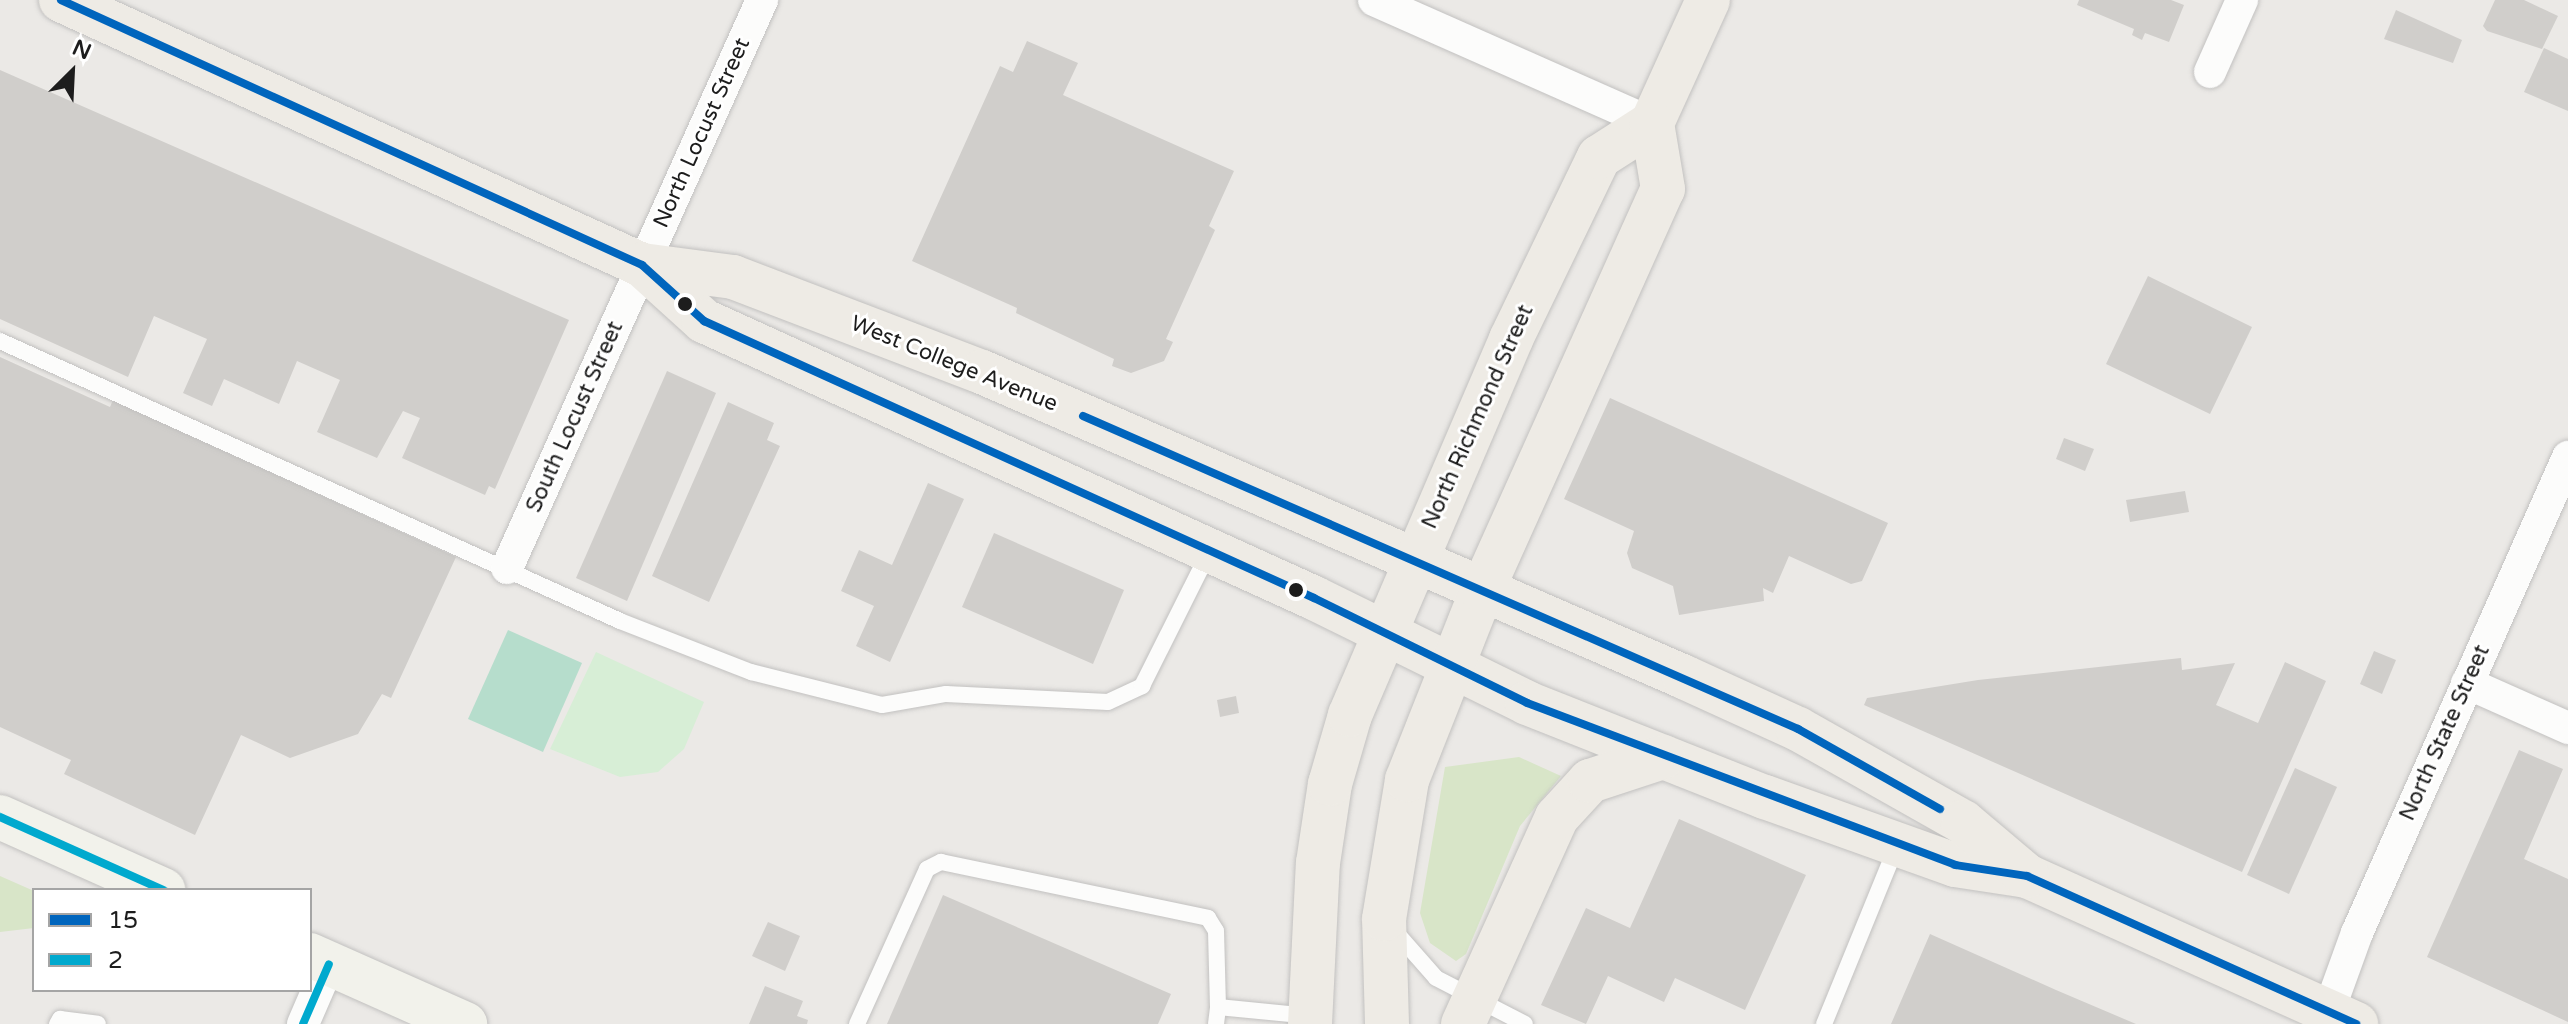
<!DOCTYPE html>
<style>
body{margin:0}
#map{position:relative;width:2568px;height:1024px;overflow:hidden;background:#ebe9e6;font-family:"Varela Round",sans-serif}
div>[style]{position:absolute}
.grass>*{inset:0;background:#d8e5c8}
.park>*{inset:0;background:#d7eed6}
.pitch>*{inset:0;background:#b6ddcc}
.building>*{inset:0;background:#d0cecb}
.roads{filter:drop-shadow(0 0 2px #c2c1c0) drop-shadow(0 0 2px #c2c1c0)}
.lane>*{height:16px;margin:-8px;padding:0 8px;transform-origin:8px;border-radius:8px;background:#fcfcfb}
.street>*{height:32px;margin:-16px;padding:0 16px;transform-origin:16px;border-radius:16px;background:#fcfcfb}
.secondary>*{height:44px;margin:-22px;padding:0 22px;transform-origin:22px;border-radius:22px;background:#f2f2eb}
.primary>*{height:44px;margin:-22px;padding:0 22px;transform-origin:22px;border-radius:22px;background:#eeebe5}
.bus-1>*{height:8px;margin:-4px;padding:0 4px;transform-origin:4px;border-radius:4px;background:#0065bd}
.bus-2>*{height:8px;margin:-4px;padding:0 4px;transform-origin:4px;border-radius:4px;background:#00a9ce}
.dots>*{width:22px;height:22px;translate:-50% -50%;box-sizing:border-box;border:4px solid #fff;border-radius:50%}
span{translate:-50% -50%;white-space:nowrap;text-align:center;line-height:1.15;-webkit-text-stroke:6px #fff;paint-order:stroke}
.street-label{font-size:22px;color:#1d1d1d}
.legend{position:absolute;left:32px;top:888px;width:280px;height:104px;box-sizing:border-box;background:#fff;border:2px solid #a5a5a5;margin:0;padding:10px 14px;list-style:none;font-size:24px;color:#1d1d1d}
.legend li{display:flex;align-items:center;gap:16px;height:40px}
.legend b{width:40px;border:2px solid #a5a5a5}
.north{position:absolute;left:32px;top:32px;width:80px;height:80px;-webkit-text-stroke:6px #fff;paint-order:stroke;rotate:24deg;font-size:22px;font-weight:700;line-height:32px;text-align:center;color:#1d1d1d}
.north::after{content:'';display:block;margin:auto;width:28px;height:36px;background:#1d1d1d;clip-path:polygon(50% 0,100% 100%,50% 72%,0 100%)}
</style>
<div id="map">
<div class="grass">
<div style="clip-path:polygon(1519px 757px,1561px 776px,1520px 826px,1466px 954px,1456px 961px,1430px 943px,1420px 913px,1445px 767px)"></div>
<div style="clip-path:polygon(0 876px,34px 891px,34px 928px,0 932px)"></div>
</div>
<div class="park">
<div style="clip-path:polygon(596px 652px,704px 702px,684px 749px,658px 772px,620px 777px,550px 749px)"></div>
</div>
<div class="pitch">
<div style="clip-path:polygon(508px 630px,582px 663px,543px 752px,468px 719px)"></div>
</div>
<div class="building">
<div style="clip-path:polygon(2079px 0,2171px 0,2184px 5px,2169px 42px,2145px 33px,2142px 40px,2132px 35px,2134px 29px,2077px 5px)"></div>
<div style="clip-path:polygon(2495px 0,2524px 0,2558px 16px,2542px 49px,2487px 31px,2483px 26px)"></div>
<div style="clip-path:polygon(2396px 10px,2462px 40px,2453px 63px,2384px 39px)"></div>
<div style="clip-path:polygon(1027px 41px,1078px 63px,1063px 95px,1234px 171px,1209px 226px,1215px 230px,1166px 339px,1173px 342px,1164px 361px,1131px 373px,1112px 366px,1114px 359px,1016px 313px,1017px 308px,912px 261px,1000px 66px,1013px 72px)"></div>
<div style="clip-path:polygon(2544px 48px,2568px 59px,2568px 111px,2524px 92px)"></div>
<div style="clip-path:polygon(0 70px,569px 320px,495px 489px,489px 486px,485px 495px,402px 458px,420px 418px,403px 411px,377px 458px,317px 432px,340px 380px,297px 361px,279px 404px,224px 379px,212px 406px,183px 393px,207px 339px,154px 316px,128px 377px,0 319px)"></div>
<div style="clip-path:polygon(2148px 276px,2252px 327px,2210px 414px,2106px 364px)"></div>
<div style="clip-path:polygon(0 357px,110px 407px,113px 400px,456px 557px,391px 698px,382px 694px,358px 734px,290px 758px,241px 735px,195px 835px,64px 774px,71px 760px,0 727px)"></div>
<div style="clip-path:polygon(667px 371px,716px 393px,627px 601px,576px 578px)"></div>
<div style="clip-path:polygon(1610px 398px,1888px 523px,1862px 581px,1851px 584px,1789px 556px,1773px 593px,1763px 588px,1764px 601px,1679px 615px,1673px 586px,1632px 568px,1627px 553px,1634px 531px,1564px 499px)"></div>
<div style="clip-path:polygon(728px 402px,774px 423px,767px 440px,780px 446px,709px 602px,652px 576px)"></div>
<div style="clip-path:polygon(2064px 438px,2094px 449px,2085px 471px,2056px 459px)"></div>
<div style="clip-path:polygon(928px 483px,964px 499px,890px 662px,856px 646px,874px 606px,841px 591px,859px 550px,892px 565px)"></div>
<div style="clip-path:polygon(2185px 491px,2189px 512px,2130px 522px,2126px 500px)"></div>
<div style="clip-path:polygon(994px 533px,1124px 590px,1093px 664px,962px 607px)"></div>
<div style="clip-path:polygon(2374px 651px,2396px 660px,2382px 694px,2360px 684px)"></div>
<div style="clip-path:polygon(2181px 658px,2182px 670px,2235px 663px,2216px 705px,2258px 723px,2285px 662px,2326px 681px,2242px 872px,1864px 705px,1867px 698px,1978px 680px)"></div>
<div style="clip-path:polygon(1236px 696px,1239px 713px,1220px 717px,1217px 700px)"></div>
<div style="clip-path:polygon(2519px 750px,2563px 769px,2524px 859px,2568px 879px,2568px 1022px,2427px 957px)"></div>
<div style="clip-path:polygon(2295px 768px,2337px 787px,2289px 894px,2247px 875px)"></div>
<div style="clip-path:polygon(1679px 819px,1806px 875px,1745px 1010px,1675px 978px,1664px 1002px,1608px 976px,1586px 1024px,1541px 1005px,1586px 908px,1630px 928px)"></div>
<div style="clip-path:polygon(943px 895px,1171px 994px,1158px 1024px,887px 1024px)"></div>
<div style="clip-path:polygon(768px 922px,800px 936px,785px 971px,752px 956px)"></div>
<div style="clip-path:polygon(1930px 934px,2056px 990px,2136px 1024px,1891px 1024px)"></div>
<div style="clip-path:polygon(765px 986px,803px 1001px,797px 1016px,808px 1020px,807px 1024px,749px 1024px)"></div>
</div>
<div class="roads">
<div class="lane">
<div style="left:0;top:341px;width:680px;rotate:24.3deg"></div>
<div style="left:620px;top:621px;width:141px;rotate:21.3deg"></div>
<div style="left:751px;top:672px;width:135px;rotate:14.1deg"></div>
<div style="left:882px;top:705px;width:65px;rotate:-9.8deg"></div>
<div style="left:946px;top:694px;width:162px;rotate:2.8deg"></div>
<div style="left:1108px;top:702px;width:38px;rotate:-25deg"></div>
<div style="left:1142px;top:686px;width:150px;rotate:-63.4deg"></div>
<div style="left:1393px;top:929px;width:65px;rotate:48.7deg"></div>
<div style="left:1436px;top:978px;width:100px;rotate:27.3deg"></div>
<div style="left:57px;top:1024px;width:6px;rotate:-59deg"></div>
<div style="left:60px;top:1019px;width:38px;rotate:7deg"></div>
<div style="left:857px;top:1024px;width:170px;rotate:-65.7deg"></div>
<div style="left:927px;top:869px;width:16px;rotate:-27deg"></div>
<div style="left:941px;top:862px;width:273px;rotate:11.8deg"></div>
<div style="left:1208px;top:918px;width:15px;rotate:58deg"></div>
<div style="left:1216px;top:931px;width:76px;rotate:88.5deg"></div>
<div style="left:1216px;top:1024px;width:17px;rotate:-83deg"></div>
<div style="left:1218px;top:1007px;width:91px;rotate:5.6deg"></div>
<div style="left:1824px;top:1024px;width:190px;rotate:-67.8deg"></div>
</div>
<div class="street">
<div style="left:1374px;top:0;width:304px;rotate:23.9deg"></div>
<div style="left:2210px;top:72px;width:79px;rotate:-66deg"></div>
<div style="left:507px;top:568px;width:623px;rotate:-65.82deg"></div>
<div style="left:2467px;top:683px;width:111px;rotate:24deg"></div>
<div style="left:303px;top:1024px;width:65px;rotate:-66.6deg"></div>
<div style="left:2324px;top:1024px;width:97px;rotate:-70.1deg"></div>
<div style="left:2357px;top:933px;width:521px;rotate:-66.09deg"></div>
</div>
<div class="secondary">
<div style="left:0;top:817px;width:179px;rotate:24.1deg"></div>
<div style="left:310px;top:955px;width:170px;rotate:24deg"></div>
</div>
<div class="primary">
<div style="left:61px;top:0;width:639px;rotate:24.52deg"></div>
<div style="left:642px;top:265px;width:84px;rotate:42.1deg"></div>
<div style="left:704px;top:321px;width:670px;rotate:24.42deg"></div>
<div style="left:1314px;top:598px;width:237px;rotate:26.2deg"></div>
<div style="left:1527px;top:703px;width:256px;rotate:21.6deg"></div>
<div style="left:1765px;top:797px;width:202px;rotate:19.7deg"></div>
<div style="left:1955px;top:865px;width:73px;rotate:8.7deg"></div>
<div style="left:2027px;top:876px;width:361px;rotate:24.2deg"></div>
<div style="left:642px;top:265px;width:92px;rotate:7.5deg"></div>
<div style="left:733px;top:277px;width:267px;rotate:20.9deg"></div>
<div style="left:982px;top:372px;width:765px;rotate:23.48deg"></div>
<div style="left:1684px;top:677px;width:125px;rotate:24.5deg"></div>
<div style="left:1798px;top:729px;width:189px;rotate:29.4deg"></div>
<div style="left:1963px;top:822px;width:84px;rotate:40.2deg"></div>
<div style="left:1310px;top:1024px;width:161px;rotate:-87.2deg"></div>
<div style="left:1318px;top:863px;width:80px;rotate:-81.4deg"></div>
<div style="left:1330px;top:784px;width:72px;rotate:-73.8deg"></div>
<div style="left:1350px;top:715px;width:409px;rotate:-66.8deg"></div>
<div style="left:1511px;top:339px;width:202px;rotate:-64.2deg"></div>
<div style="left:1599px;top:157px;width:63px;rotate:-32.7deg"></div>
<div style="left:1652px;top:123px;width:135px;rotate:-65.5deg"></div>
<div style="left:1387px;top:1024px;width:105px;rotate:-91.6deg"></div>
<div style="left:1384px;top:919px;width:141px;rotate:-80.6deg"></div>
<div style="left:1407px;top:780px;width:203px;rotate:-68.4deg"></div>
<div style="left:1482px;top:591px;width:441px;rotate:-65.8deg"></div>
<div style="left:1663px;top:189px;width:67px;rotate:-99.5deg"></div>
<div style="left:1463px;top:1024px;width:227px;rotate:-65.6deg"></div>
<div style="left:1557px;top:817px;width:49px;rotate:-47.5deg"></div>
<div style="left:1590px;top:781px;width:77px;rotate:-18.2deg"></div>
</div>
</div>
<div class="bus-1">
<div style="left:61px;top:0;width:639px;rotate:24.52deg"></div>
<div style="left:642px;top:265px;width:84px;rotate:42.1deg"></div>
<div style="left:704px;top:321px;width:670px;rotate:24.42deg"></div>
<div style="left:1314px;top:598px;width:237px;rotate:26.2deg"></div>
<div style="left:1527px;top:703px;width:458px;rotate:20.7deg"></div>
<div style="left:1955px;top:865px;width:73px;rotate:8.7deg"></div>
<div style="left:2027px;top:876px;width:361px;rotate:24.2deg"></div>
<div style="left:1083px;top:416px;width:781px;rotate:23.64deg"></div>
<div style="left:1798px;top:729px;width:163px;rotate:29.4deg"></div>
</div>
<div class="bus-2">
<div style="left:0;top:817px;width:179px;rotate:24.1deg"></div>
<div style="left:303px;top:1024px;width:65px;rotate:-66.6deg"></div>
</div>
<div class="dots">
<div style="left:685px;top:304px;background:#1d1d1d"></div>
<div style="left:1296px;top:590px;background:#1d1d1d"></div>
</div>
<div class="street-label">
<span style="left:702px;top:133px;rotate:-66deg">North Locust Street</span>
<span style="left:954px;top:364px;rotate:22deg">West College Avenue</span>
<span style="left:575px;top:417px;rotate:-66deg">South Locust Street</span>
<span style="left:1478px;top:417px;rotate:-66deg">North Richmond Street</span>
<span style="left:2445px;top:733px;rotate:-66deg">North State Street</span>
</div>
<ul class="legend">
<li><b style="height:10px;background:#0065bd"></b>15</li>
<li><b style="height:10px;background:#00a9ce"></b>2</li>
</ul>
<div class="north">N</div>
</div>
